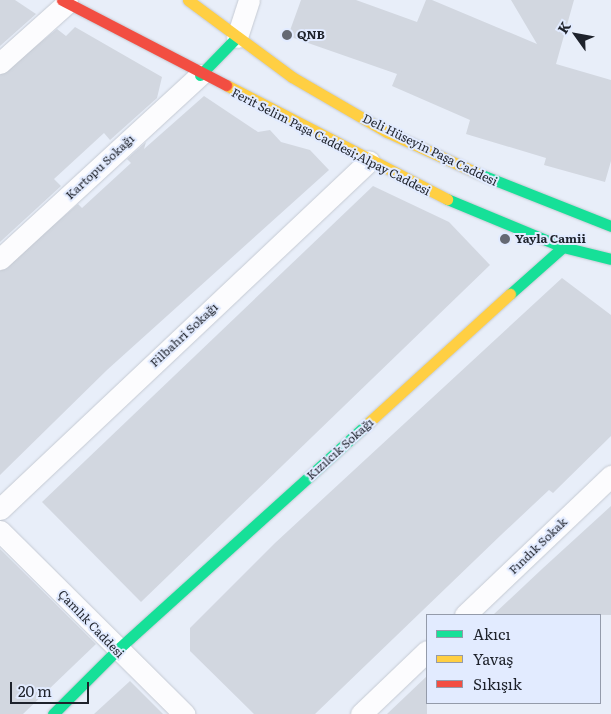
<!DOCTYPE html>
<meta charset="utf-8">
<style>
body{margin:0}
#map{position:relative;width:611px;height:714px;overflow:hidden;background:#e8eef9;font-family:Literata,serif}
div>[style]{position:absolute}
.building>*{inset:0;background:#d2d7e0}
.roads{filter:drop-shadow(0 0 1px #c5cad3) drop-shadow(0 0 1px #c5cad3)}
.street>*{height:21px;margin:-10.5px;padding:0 10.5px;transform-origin:10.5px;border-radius:10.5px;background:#fcfcfe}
.fast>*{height:11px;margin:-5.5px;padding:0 5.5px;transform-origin:5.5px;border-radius:5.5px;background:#16e098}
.slow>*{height:11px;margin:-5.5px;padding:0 5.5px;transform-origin:5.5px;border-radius:5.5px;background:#ffcf43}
.jam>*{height:11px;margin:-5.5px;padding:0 5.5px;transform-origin:5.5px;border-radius:5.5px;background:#f24e42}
.dots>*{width:14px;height:14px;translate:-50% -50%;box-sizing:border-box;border:2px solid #e2ebff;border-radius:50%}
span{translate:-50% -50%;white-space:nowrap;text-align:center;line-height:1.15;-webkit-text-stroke:4px #e2ebff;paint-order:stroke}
.poi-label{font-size:12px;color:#1e222b;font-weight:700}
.left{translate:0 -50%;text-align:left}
.street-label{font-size:12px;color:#1e222b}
.legend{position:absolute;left:426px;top:614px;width:175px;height:90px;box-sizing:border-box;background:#e2ebff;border:1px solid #949baa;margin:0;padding:6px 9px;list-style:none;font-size:15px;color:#1e222b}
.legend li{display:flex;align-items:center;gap:10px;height:25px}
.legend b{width:25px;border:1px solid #949baa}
.north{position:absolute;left:551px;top:10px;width:50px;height:50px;-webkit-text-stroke:4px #e2ebff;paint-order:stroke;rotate:302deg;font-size:14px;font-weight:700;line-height:20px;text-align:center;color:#1e222b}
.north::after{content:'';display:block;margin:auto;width:18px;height:22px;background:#1e222b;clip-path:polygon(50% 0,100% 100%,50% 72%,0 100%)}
.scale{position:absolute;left:10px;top:682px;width:79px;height:22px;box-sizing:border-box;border:2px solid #1e222b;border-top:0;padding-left:6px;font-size:15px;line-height:18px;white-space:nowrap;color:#1e222b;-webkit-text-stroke:4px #e2ebff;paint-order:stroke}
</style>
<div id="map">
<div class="building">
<div style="clip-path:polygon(0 0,15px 0,36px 14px,0 46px)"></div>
<div style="clip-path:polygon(301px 0,356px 0,417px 22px,426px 0,432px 0,537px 44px,511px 0,574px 0,556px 64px,611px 80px,611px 161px,605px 182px,544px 165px,546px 158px,466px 134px,470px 120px,392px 86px,397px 74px,288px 36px)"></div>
<div style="clip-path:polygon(75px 27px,162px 77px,157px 98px,110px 140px,104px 133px,54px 179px,61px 186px,0 242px,0 75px,57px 29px,66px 36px)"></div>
<div style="clip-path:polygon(204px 96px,258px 132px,270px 130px,281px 142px,310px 150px,329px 170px,107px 370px,0 475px,0 271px,78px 204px,82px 208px,131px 163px,127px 159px,146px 142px,144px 149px)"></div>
<div style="clip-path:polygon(373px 186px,449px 222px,490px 265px,141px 602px,42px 502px)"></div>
<div style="clip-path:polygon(562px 278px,611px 315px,611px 436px,553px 493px,549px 490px,501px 535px,315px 714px,254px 714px,190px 651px,190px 628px,275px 543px)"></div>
<div style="clip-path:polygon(611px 506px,611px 615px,493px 615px,542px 569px)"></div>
<div style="clip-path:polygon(0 549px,96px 644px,23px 714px,0 714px)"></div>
<div style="clip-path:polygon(427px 676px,427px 714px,387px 714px)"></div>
<div style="clip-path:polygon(130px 681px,163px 714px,94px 714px)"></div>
</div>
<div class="roads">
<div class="street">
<div style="left:237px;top:37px;width:39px;rotate:-72deg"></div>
<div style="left:0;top:63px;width:90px;rotate:-41.8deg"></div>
<div style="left:0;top:259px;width:272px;rotate:-42.6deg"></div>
<div style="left:0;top:509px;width:507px;rotate:-43.32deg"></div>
<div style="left:0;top:531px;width:260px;rotate:44.8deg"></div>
<div style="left:465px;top:615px;width:202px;rotate:-43.6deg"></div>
<div style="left:361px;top:714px;width:91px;rotate:-43.7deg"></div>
</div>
<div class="fast">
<div style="left:200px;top:75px;width:53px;rotate:-45.8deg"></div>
<div style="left:477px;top:173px;width:144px;rotate:21.6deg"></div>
<div style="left:447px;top:199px;width:126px;rotate:22.5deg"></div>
<div style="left:563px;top:247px;width:49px;rotate:14deg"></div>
<div style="left:510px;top:294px;width:71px;rotate:-41.6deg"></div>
<div style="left:53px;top:714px;width:89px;rotate:-45deg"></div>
<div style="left:116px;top:651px;width:340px;rotate:-42.1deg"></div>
</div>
<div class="slow">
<div style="left:188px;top:0;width:129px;rotate:36.5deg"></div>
<div style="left:292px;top:77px;width:110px;rotate:30.1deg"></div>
<div style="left:387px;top:132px;width:99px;rotate:24.5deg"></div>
<div style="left:226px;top:85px;width:249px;rotate:27.3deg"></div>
<div style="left:368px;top:423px;width:192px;rotate:-42.3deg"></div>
</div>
<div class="jam">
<div style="left:62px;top:0;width:185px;rotate:27.4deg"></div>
</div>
</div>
<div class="dots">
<div style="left:287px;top:35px;background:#656973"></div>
<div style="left:505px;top:239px;background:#656973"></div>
</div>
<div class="poi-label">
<span class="left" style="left:297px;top:35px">QNB</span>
<span class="left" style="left:515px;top:239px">Yayla Camii</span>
</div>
<div class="street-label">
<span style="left:331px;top:142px;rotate:27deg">Ferit Selim Paşa Caddesi;Alpay Caddesi</span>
<span style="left:430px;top:150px;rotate:26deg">Deli Hüseyin Paşa Caddesi</span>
<span style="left:100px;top:167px;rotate:-43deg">Kartopu Sokağı</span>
<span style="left:184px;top:335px;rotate:-43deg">Filbahri Sokağı</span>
<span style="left:340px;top:449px;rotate:-42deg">Kızılcık Sokağı</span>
<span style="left:538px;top:546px;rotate:-44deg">Fındık Sokak</span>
<span style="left:91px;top:624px;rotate:46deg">Çamlık Caddesi</span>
</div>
<ul class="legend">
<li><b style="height:6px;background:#16e098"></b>Akıcı</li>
<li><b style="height:6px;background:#ffcf43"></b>Yavaş</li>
<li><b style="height:6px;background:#f24e42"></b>Sıkışık</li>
</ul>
<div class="north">K</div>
<div class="scale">20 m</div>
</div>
